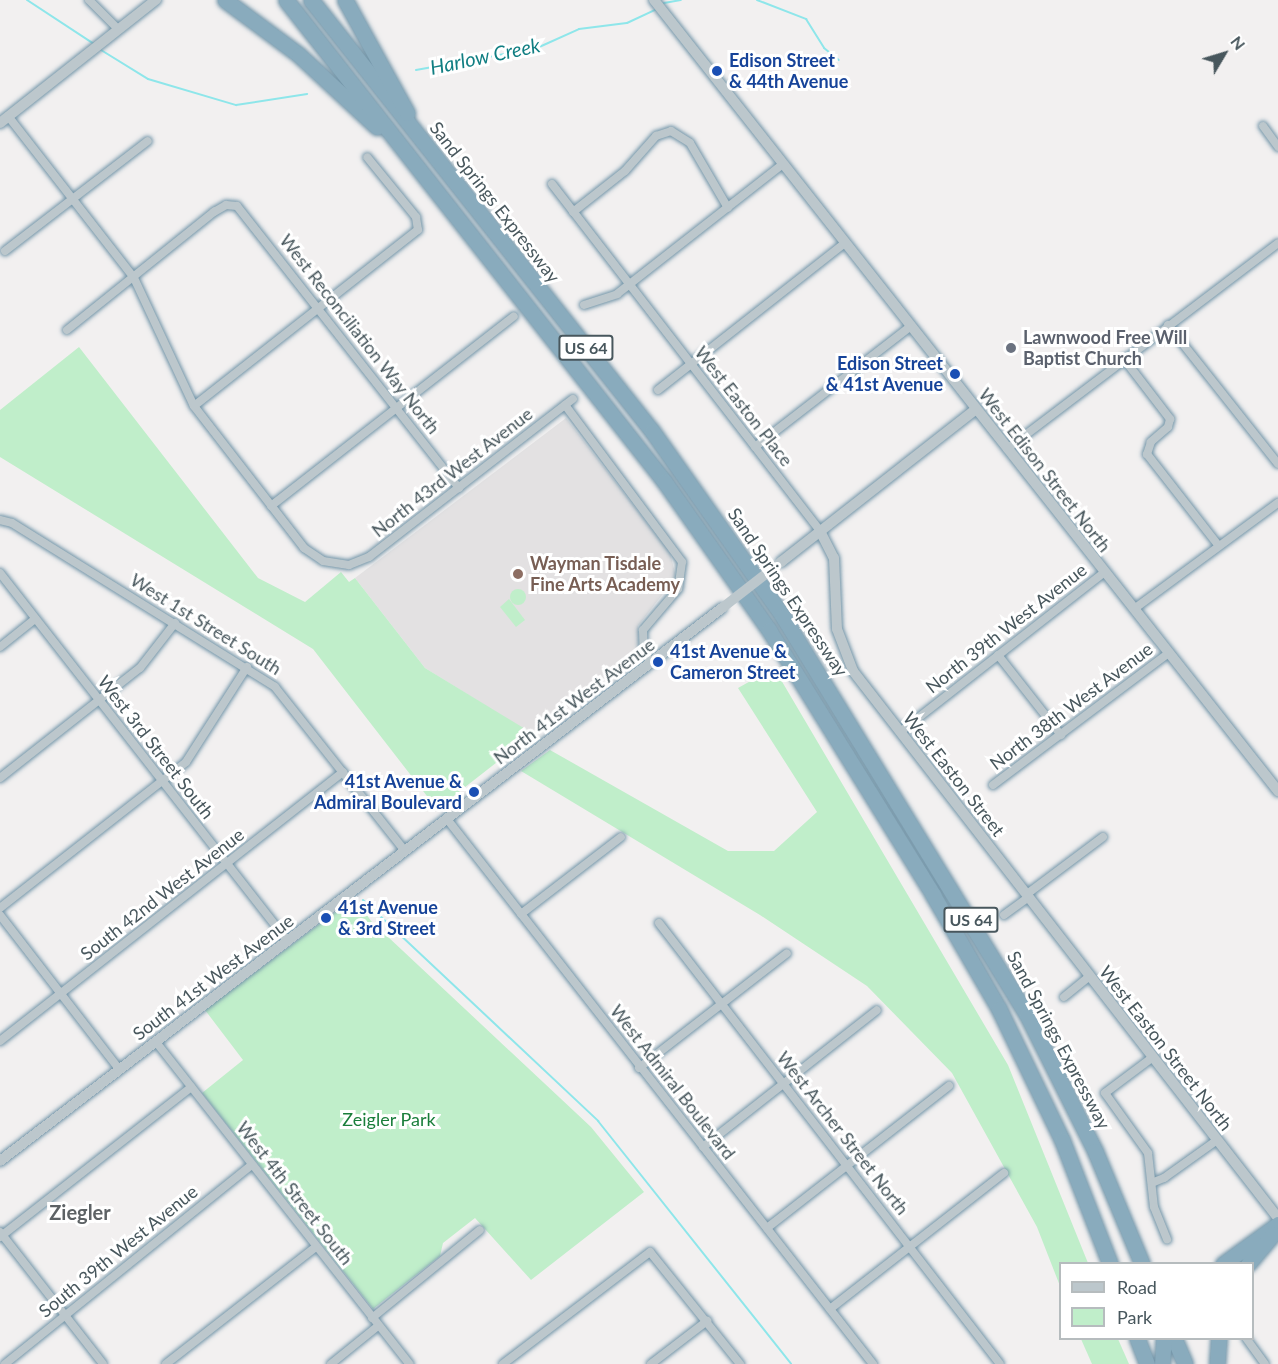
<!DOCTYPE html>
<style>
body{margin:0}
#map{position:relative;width:1278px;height:1364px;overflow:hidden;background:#f2f0f0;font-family:Lato,sans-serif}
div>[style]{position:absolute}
.education>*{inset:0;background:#e3e1e2}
.green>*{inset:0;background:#c0eeca}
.round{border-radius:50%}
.stream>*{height:2px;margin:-1px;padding:0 1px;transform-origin:1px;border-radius:1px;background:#8ee6ea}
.roads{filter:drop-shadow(0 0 2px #7496a9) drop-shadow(0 0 2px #7496a9)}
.minor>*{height:8px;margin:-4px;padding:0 4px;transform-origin:4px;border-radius:4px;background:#bcc7cc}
.tertiary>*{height:10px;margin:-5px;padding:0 5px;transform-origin:5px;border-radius:5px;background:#bcc7cc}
.motorway>*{height:15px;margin:-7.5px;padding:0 7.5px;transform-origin:7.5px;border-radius:7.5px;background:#89abbd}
.tertiary-bridge>*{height:10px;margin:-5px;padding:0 5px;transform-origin:5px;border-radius:5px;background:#bcc7cc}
.dots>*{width:16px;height:16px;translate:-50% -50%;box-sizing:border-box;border:3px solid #fff;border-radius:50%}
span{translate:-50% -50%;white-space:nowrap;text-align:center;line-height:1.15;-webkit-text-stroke:6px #fff;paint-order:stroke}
.shield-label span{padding:2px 4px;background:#fff;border:2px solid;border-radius:4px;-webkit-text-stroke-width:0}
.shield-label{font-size:16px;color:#48575d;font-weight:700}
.transit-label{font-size:18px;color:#164399;font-weight:700}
.left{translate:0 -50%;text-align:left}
.right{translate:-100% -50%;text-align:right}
.street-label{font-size:18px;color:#48575d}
.worship-label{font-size:18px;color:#5b616d;font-weight:700}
.education-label{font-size:18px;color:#785e54;font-weight:700}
.park-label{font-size:18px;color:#1a7e3b}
.water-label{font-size:20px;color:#107e82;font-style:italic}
.neighbourhood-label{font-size:20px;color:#5d6265;font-weight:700}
.legend{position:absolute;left:1059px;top:1262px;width:195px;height:78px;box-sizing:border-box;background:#fff;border:2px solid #b6bcbe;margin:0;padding:8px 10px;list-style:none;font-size:18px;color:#48575d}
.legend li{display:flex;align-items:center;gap:12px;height:30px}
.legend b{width:30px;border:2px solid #b6bcbe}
.north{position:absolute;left:1194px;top:24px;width:60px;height:60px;-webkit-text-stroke:4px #fff;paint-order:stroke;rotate:52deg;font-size:16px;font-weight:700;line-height:24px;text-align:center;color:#48575d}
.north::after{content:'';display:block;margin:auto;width:21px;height:27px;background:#48575d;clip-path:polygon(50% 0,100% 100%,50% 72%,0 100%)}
</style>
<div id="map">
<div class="education">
<div style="clip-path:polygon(566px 418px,670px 553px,676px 577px,638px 626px,639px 658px,532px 734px,425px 668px,355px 578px)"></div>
</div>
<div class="green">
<div style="clip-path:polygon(79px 347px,258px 578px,305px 602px,341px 572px,349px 582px,355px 578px,425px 668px,527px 730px,501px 759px,437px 809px,313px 649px,0 457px,0 410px)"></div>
<div class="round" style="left:510px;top:589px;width:16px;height:16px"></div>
<div style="clip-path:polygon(509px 599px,525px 620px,516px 627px,500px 607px)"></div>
<div style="clip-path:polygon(774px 668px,1008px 1065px,1088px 1263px,1060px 1264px,1060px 1286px,1037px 1227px,952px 1073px,867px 986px,760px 915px,521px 771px,550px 750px,728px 851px,774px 851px,817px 812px,738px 688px)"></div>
<div style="clip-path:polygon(358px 902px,371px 921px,591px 1127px,644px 1192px,531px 1280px,475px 1218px,443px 1243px,440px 1256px,373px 1309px,202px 1093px,243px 1060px,205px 1010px,346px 904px)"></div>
<div style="clip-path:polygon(1081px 1339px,1118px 1339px,1129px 1364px,1092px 1364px)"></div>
</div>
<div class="stream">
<div style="left:27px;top:0;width:80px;rotate:33.3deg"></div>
<div style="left:757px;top:0;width:53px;rotate:21.2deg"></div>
<div style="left:806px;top:19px;width:34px;rotate:58deg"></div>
<div style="left:824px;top:48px;width:19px;rotate:39deg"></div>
<div style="left:664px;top:3px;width:17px;rotate:-10deg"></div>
<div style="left:101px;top:50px;width:55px;rotate:31.7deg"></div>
<div style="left:148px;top:79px;width:92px;rotate:16.5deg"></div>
<div style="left:236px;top:105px;width:72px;rotate:-8.8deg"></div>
<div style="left:416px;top:70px;width:123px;rotate:-10.3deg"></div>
<div style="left:537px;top:48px;width:46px;rotate:-24.3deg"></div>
<div style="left:579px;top:29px;width:48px;rotate:-7.1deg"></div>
<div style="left:627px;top:23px;width:31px;rotate:-25deg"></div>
<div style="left:363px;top:900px;width:323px;rotate:43.2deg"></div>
<div style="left:598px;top:1121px;width:310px;rotate:51.5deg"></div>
</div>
<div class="roads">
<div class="minor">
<div style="left:89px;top:0;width:41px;rotate:45deg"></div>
<div style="left:8px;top:116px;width:205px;rotate:52.1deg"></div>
<div style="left:134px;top:278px;width:141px;rotate:64.9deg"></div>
<div style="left:194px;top:406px;width:180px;rotate:52.2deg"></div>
<div style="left:304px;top:548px;width:23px;rotate:34deg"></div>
<div style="left:323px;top:561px;width:26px;rotate:9deg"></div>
<div style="left:349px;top:565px;width:22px;rotate:-22deg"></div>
<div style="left:369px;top:557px;width:258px;rotate:-37.8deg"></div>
<div style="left:1263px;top:126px;width:26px;rotate:54deg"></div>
<div style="left:552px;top:184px;width:438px;rotate:52.3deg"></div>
<div style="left:573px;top:212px;width:66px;rotate:-38.3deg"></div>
<div style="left:625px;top:171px;width:47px;rotate:-48.5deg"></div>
<div style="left:656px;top:136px;width:16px;rotate:-18deg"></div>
<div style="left:671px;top:131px;width:22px;rotate:32deg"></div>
<div style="left:690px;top:143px;width:75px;rotate:59.7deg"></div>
<div style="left:5px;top:251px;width:180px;rotate:-37.6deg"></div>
<div style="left:584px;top:305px;width:35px;rotate:-18deg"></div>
<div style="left:617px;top:294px;width:211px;rotate:-38.1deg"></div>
<div style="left:1168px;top:325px;width:177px;rotate:51.6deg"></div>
<div style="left:67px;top:330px;width:189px;rotate:-38.8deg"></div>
<div style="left:214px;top:212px;width:14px;rotate:-30deg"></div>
<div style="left:226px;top:205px;width:11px;rotate:5deg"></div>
<div style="left:237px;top:206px;width:359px;rotate:51.8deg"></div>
<div style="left:1124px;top:359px;width:76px;rotate:52.5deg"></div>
<div style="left:1170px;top:419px;width:8px;rotate:104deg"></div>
<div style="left:1168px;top:427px;width:23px;rotate:139deg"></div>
<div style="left:1151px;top:442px;width:13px;rotate:108deg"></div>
<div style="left:1147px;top:454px;width:115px;rotate:52deg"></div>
<div style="left:658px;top:390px;width:238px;rotate:-38.2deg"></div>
<div style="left:565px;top:405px;width:196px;rotate:53.3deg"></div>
<div style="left:682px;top:562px;width:27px;rotate:98deg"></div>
<div style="left:678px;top:589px;width:54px;rotate:130.5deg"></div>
<div style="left:643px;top:630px;width:23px;rotate:88deg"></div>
<div style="left:644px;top:653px;width:13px;rotate:51deg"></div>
<div style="left:194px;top:406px;width:285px;rotate:-38.2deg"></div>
<div style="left:418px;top:230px;width:13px;rotate:-99deg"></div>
<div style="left:416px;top:217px;width:77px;rotate:-129.2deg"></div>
<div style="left:755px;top:447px;width:197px;rotate:-37.8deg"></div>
<div style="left:1007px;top:449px;width:340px;rotate:-37.2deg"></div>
<div style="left:271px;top:506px;width:308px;rotate:-38deg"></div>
<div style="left:0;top:520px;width:12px;rotate:14deg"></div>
<div style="left:12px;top:523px;width:310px;rotate:31.9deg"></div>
<div style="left:275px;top:687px;width:209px;rotate:51.6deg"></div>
<div style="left:0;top:573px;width:467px;rotate:52deg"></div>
<div style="left:1134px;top:609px;width:179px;rotate:-36.4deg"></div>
<div style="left:0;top:647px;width:45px;rotate:-38.7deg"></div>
<div style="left:998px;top:655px;width:102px;rotate:51.8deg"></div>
<div style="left:900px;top:732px;width:260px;rotate:-38deg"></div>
<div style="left:0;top:778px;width:178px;rotate:-38.2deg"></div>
<div style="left:140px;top:668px;width:57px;rotate:-52.1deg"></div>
<div style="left:993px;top:785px;width:220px;rotate:-36.9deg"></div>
<div style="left:447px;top:819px;width:692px;rotate:51.99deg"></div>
<div style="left:1027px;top:894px;width:95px;rotate:-36.9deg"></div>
<div style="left:0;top:908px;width:236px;rotate:-38.1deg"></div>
<div style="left:186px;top:762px;width:113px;rotate:-57.3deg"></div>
<div style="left:521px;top:914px;width:126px;rotate:-37.6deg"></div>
<div style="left:0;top:915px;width:196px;rotate:52.3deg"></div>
<div style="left:1004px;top:915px;width:31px;rotate:-36deg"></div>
<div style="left:659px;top:923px;width:557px;rotate:52.29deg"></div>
<div style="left:1064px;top:997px;width:33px;rotate:-39deg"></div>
<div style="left:0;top:1041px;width:436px;rotate:-38.1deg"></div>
<div style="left:156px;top:1042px;width:410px;rotate:51.8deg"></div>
<div style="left:1153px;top:1057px;width:60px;rotate:143.1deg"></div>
<div style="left:1105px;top:1093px;width:74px;rotate:54.4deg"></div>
<div style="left:1148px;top:1153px;width:54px;rotate:83.7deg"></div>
<div style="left:1154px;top:1207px;width:35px;rotate:68deg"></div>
<div style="left:639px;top:1068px;width:187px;rotate:-37.8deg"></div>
<div style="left:703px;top:1147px;width:221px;rotate:-38.2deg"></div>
<div style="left:1154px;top:1182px;width:11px;rotate:-22deg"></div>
<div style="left:1164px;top:1178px;width:65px;rotate:-35.6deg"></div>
<div style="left:767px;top:1228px;width:231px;rotate:-38deg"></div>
<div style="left:0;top:1232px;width:167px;rotate:52deg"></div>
<div style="left:0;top:1237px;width:243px;rotate:-38.1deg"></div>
<div style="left:830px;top:1309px;width:221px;rotate:-38deg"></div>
<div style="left:372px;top:1318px;width:139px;rotate:-39.2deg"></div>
<div style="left:1246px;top:1338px;width:32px;rotate:54deg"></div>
<div style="left:5px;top:1364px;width:317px;rotate:-38.9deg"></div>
<div style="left:166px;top:1364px;width:190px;rotate:-38deg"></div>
<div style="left:331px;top:1364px;width:60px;rotate:-39deg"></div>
<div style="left:503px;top:1364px;width:185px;rotate:-37.3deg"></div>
<div style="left:650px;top:1252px;width:144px;rotate:51.2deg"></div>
<div style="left:651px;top:1364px;width:71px;rotate:-37.5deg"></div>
</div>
<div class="tertiary">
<div style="left:654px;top:0;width:1008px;rotate:51.73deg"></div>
<div style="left:0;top:123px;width:199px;rotate:-38.3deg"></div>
<div style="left:820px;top:531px;width:30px;rotate:63deg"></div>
<div style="left:834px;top:558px;width:71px;rotate:87.6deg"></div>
<div style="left:837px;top:629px;width:45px;rotate:69.1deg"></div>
<div style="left:853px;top:671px;width:693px;rotate:52.15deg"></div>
<div style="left:781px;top:562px;width:248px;rotate:-38.1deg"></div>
<div style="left:0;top:1161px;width:909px;rotate:-37.45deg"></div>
</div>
<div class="motorway">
<div style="left:225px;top:0;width:92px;rotate:36.6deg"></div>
<div style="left:299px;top:55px;width:106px;rotate:42.7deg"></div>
<div style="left:286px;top:0;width:612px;rotate:51.84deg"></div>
<div style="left:664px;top:481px;width:182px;rotate:54.8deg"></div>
<div style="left:769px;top:630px;width:312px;rotate:58.2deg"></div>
<div style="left:933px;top:895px;width:132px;rotate:59.9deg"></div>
<div style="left:999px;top:1009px;width:145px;rotate:64.3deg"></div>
<div style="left:1062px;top:1140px;width:133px;rotate:68.8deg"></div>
<div style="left:311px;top:0;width:550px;rotate:51.65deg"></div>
<div style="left:652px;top:431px;width:228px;rotate:54.8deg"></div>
<div style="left:783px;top:617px;width:467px;rotate:58.5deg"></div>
<div style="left:1027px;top:1015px;width:152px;rotate:63.4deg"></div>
<div style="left:1095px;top:1151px;width:122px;rotate:67.4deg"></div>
<div style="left:345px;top:0;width:129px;rotate:61.2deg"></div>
<div style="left:1223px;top:1264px;width:68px;rotate:-36deg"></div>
<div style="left:1248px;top:1264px;width:39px;rotate:-50deg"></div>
<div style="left:1137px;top:1338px;width:28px;rotate:69deg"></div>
<div style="left:1174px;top:1338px;width:28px;rotate:67deg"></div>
<div style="left:1162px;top:1364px;width:26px;rotate:-86deg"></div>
<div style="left:1217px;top:1364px;width:26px;rotate:-86deg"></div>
</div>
</div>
<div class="tertiary-bridge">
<div style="left:722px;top:608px;width:75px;rotate:-37.9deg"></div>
</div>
<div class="dots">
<div style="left:717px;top:71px;background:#1a4fb4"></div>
<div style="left:1011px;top:348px;background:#6b7280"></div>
<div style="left:955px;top:374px;background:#1a4fb4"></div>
<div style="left:518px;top:574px;background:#8d6e63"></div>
<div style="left:658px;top:662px;background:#1a4fb4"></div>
<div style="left:474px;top:792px;background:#1a4fb4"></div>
<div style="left:326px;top:918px;background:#1a4fb4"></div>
</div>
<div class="shield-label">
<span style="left:586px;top:348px">US 64</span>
<span style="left:971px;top:920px">US 64</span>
</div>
<div class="transit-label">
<span class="left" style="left:729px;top:71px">Edison Street<br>&amp; 44th Avenue</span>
<span class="right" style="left:943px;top:374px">Edison Street<br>&amp; 41st Avenue</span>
<span class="left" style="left:670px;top:662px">41st Avenue &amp;<br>Cameron Street</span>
<span class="right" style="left:462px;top:792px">41st Avenue &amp;<br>Admiral Boulevard</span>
<span class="left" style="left:338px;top:918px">41st Avenue<br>&amp; 3rd Street</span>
</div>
<div class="street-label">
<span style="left:495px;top:202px;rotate:52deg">Sand Springs Expressway</span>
<span style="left:360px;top:334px;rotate:52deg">West Reconciliation Way North</span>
<span style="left:744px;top:406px;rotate:52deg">West Easton Place</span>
<span style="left:1045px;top:470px;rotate:52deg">West Edison Street North</span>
<span style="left:452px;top:472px;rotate:-38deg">North 43rd West Avenue</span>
<span style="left:788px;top:592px;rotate:56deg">Sand Springs Expressway</span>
<span style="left:206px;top:624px;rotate:32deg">West 1st Street South</span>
<span style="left:1006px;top:628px;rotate:-38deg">North 39th West Avenue</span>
<span style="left:574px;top:701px;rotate:-37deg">North 41st West Avenue</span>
<span style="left:1071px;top:706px;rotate:-37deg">North 38th West Avenue</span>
<span style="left:156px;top:747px;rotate:52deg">West 3rd Street South</span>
<span style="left:954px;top:774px;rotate:52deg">West Easton Street</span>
<span style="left:162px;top:894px;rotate:-38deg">South 42nd West Avenue</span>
<span style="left:213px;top:977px;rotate:-37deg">South 41st West Avenue</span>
<span style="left:1059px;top:1040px;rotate:62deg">Sand Springs Expressway</span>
<span style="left:1166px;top:1048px;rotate:52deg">West Easton Street North</span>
<span style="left:673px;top:1082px;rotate:52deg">West Admiral Boulevard</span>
<span style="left:843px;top:1133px;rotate:52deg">West Archer Street North</span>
<span style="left:295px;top:1193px;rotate:52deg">West 4th Street South</span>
<span style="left:118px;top:1251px;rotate:-39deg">South 39th West Avenue</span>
</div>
<div class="worship-label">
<span class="left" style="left:1023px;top:348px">Lawnwood Free Will<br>Baptist Church</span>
</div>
<div class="education-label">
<span class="left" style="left:530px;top:574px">Wayman Tisdale<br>Fine Arts Academy</span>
</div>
<div class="park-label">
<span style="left:389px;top:1119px">Zeigler Park</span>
</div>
<div class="water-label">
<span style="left:485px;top:56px;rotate:-12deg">Harlow Creek</span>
</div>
<div class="neighbourhood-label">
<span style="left:80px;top:1212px">Ziegler</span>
</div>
<ul class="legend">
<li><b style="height:8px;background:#bcc7cc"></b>Road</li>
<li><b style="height:16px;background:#c0eeca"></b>Park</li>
</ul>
<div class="north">N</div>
</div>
